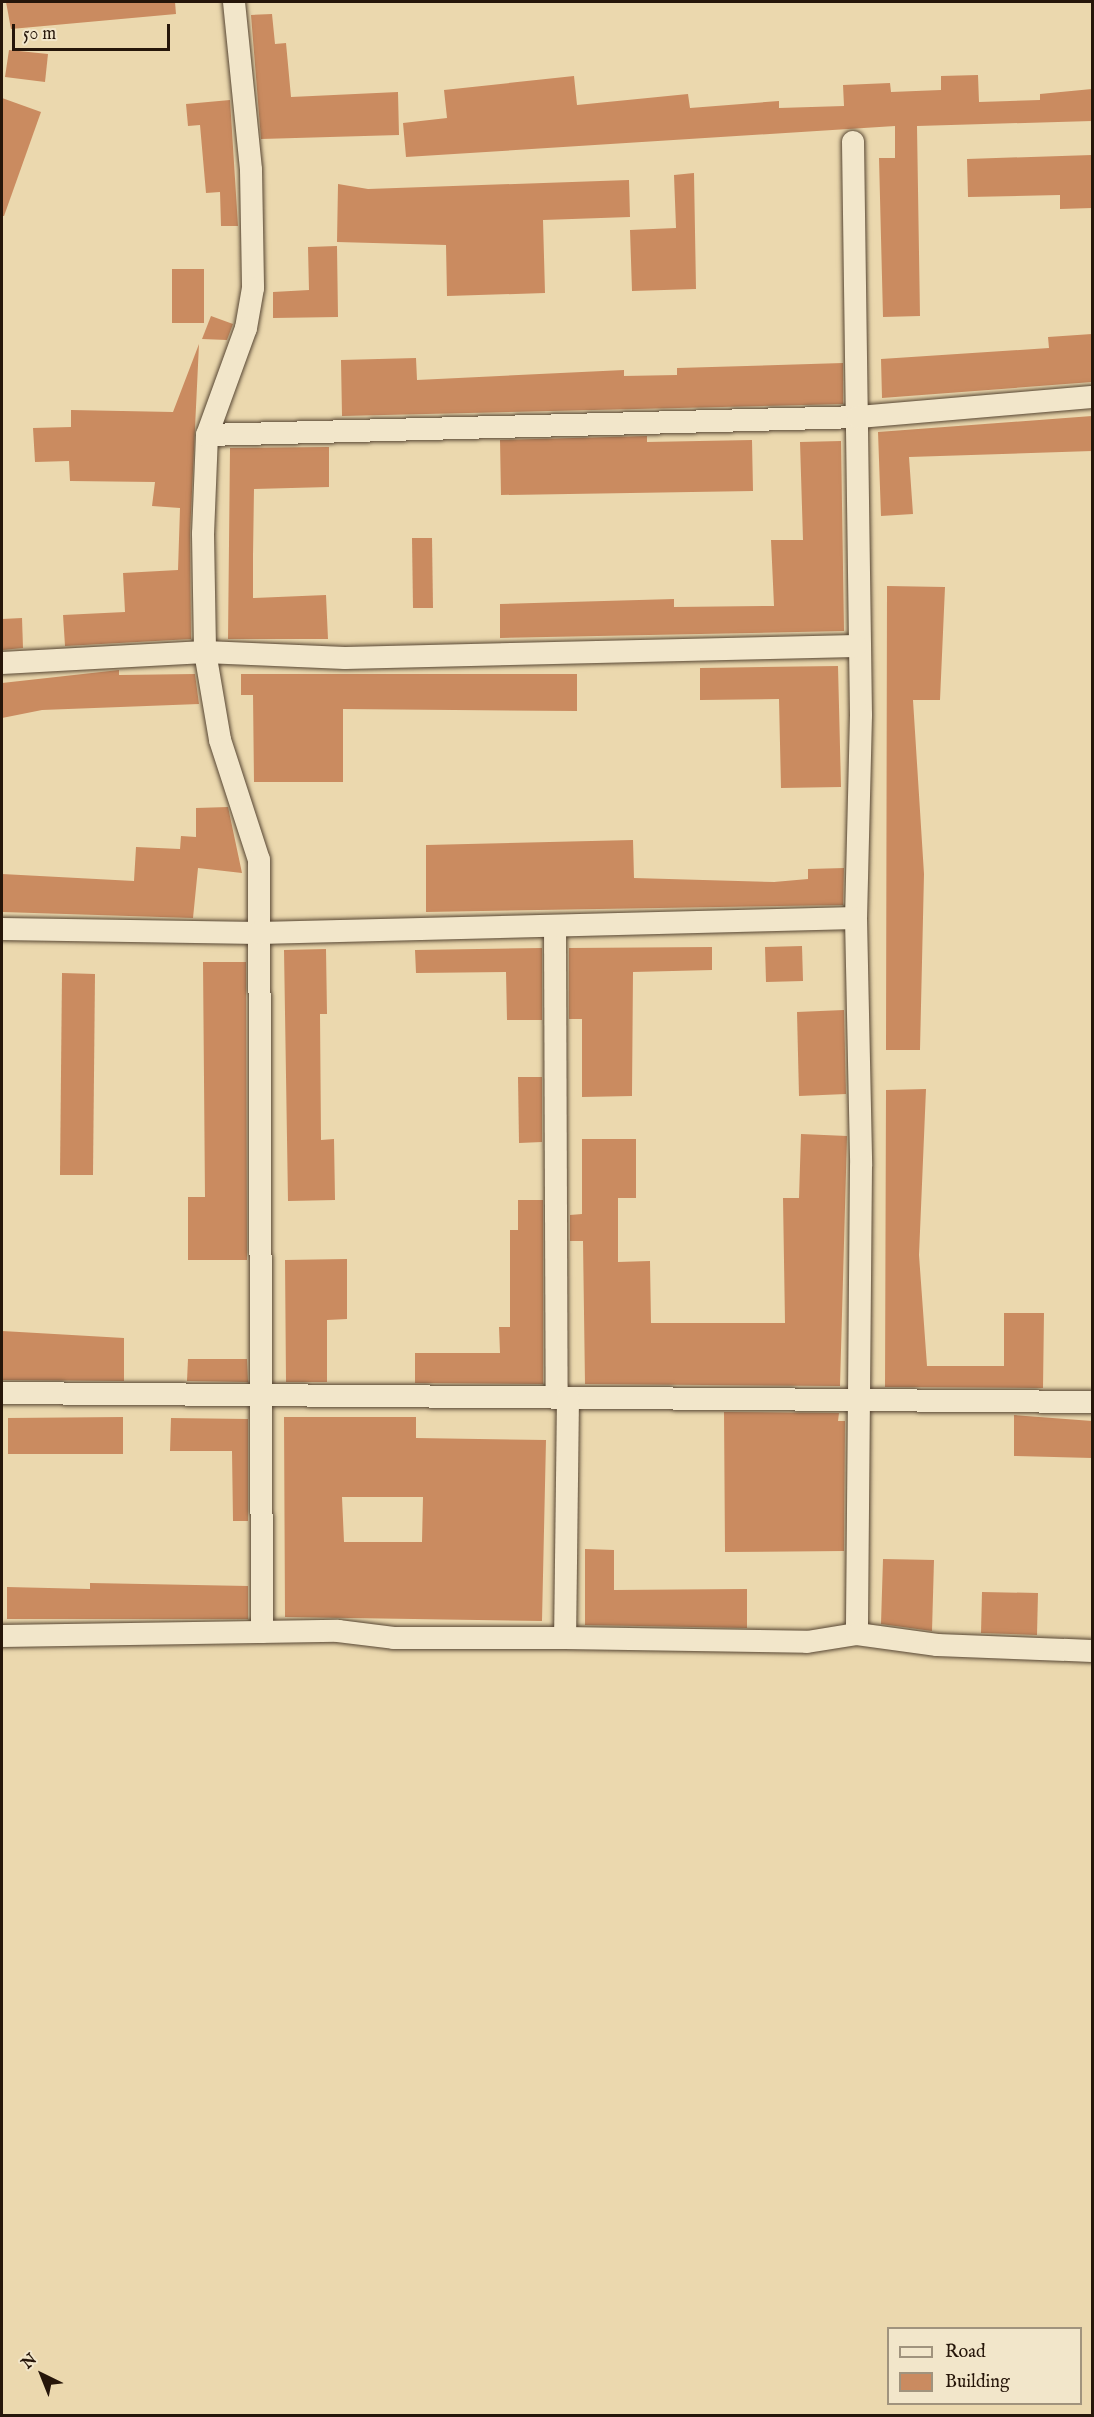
<!DOCTYPE html>
<style>
body{margin:0}
#map{position:relative;width:1094px;height:2417px;overflow:hidden;background:#ebd8ae;font-family:"IM FELL English",serif}
div>[style]{position:absolute}
.building>*{inset:0;background:#ca8b60}
.roads{filter:drop-shadow(0 0 2px #574633) drop-shadow(0 0 2px #574633)}
.street>*{height:22px;margin:-11px;padding:0 11px;transform-origin:11px;border-radius:11px;background:#f2e6ca}
span{translate:-50% -50%;white-space:nowrap;text-align:center;line-height:1.15;-webkit-text-stroke:4.5px #f2e6ca;paint-order:stroke}
.frame{position:absolute;inset:0;border:3px solid #26160a;pointer-events:none}
.legend{position:absolute;left:887px;top:2327px;width:195px;height:78px;box-sizing:border-box;background:#f2e6ca;border:2px solid #a0937d;margin:0;padding:8px 10px;list-style:none;font-size:18px;color:#26160a}
.legend li{display:flex;align-items:center;gap:12px;height:30px}
.legend b{width:30px;border:2px solid #a0937d}
.north{position:absolute;left:12px;top:2345px;width:60px;height:60px;-webkit-text-stroke:4px #f2e6ca;paint-order:stroke;rotate:317deg;font-size:16px;font-weight:700;line-height:24px;text-align:center;color:#26160a}
.north::after{content:'';display:block;margin:auto;width:21px;height:27px;background:#26160a;clip-path:polygon(50% 0,100% 100%,50% 72%,0 100%)}
.scale{position:absolute;left:12px;top:24px;width:158px;height:27px;box-sizing:border-box;border:3px solid #26160a;border-top:0;padding-left:8px;font-size:18px;line-height:21px;white-space:nowrap;color:#26160a;-webkit-text-stroke:4px #f2e6ca;paint-order:stroke}
</style>
<div id="map">
<div class="building">
<div style="clip-path:polygon(6px 2px,175px 2px,176px 14px,11px 29px)"></div>
<div style="clip-path:polygon(272px 14px,275px 44px,286px 43px,291px 97px,398px 92px,399px 135px,261px 139px,251px 15px)"></div>
<div style="clip-path:polygon(9px 50px,48px 54px,45px 82px,5px 77px)"></div>
<div style="clip-path:polygon(978px 75px,979px 102px,1040px 100px,1040px 94px,1092px 89px,1092px 121px,917px 126px,920px 316px,883px 317px,879px 158px,895px 158px,895px 126px,406px 157px,403px 123px,447px 118px,444px 90px,574px 76px,577px 105px,688px 94px,690px 108px,779px 101px,779px 108px,844px 106px,843px 85px,890px 83px,891px 92px,941px 90px,941px 76px)"></div>
<div style="clip-path:polygon(2px 98px,41px 112px,4px 216px,2px 216px)"></div>
<div style="clip-path:polygon(230px 100px,238px 226px,221px 226px,220px 192px,206px 193px,200px 125px,188px 126px,186px 104px)"></div>
<div style="clip-path:polygon(1092px 155px,1092px 208px,1060px 209px,1060px 195px,968px 197px,967px 159px)"></div>
<div style="clip-path:polygon(694px 173px,696px 289px,632px 291px,630px 230px,676px 228px,674px 175px)"></div>
<div style="clip-path:polygon(629px 180px,630px 217px,543px 220px,545px 293px,447px 296px,446px 245px,337px 242px,338px 184px,368px 189px)"></div>
<div style="clip-path:polygon(337px 246px,338px 317px,273px 318px,273px 292px,309px 290px,308px 247px)"></div>
<div style="clip-path:polygon(172px 269px,204px 269px,204px 323px,172px 323px)"></div>
<div style="clip-path:polygon(211px 316px,233px 324px,227px 340px,202px 339px)"></div>
<div style="clip-path:polygon(1092px 334px,1092px 382px,882px 398px,881px 359px,1049px 348px,1048px 337px)"></div>
<div style="clip-path:polygon(199px 344px,190px 533px,191px 639px,65px 646px,63px 615px,125px 612px,123px 573px,178px 570px,180px 508px,152px 506px,155px 482px,70px 481px,69px 461px,35px 462px,33px 428px,71px 427px,71px 410px,173px 412px)"></div>
<div style="clip-path:polygon(416px 358px,417px 380px,624px 370px,624px 376px,677px 375px,677px 368px,843px 363px,843px 404px,342px 416px,341px 360px)"></div>
<div style="clip-path:polygon(1092px 416px,1092px 451px,909px 457px,913px 514px,881px 516px,878px 432px)"></div>
<div style="clip-path:polygon(647px 436px,647px 442px,752px 440px,753px 491px,501px 495px,500px 440px)"></div>
<div style="clip-path:polygon(841px 441px,844px 631px,500px 638px,500px 604px,674px 599px,674px 607px,774px 606px,771px 540px,803px 540px,800px 442px)"></div>
<div style="clip-path:polygon(329px 447px,329px 487px,254px 489px,253px 556px,253px 598px,326px 595px,328px 639px,228px 639px,230px 448px)"></div>
<div style="clip-path:polygon(412px 538px,432px 538px,433px 608px,413px 608px)"></div>
<div style="clip-path:polygon(887px 586px,945px 587px,940px 700px,913px 700px,924px 874px,920px 1050px,886px 1050px)"></div>
<div style="clip-path:polygon(22px 618px,23px 648px,2px 650px,2px 619px)"></div>
<div style="clip-path:polygon(838px 666px,841px 787px,781px 788px,779px 699px,700px 700px,700px 668px)"></div>
<div style="clip-path:polygon(119px 670px,119px 675px,195px 674px,199px 704px,42px 710px,2px 718px,2px 683px)"></div>
<div style="clip-path:polygon(241px 674px,577px 674px,577px 711px,343px 709px,343px 782px,254px 782px,253px 695px,241px 695px)"></div>
<div style="clip-path:polygon(228px 807px,242px 873px,198px 868px,193px 918px,2px 912px,2px 874px,134px 881px,136px 847px,180px 849px,181px 836px,196px 837px,196px 808px)"></div>
<div style="clip-path:polygon(633px 840px,634px 878px,774px 882px,808px 879px,808px 869px,844px 868px,843px 905px,426px 912px,426px 845px)"></div>
<div style="clip-path:polygon(802px 946px,803px 981px,766px 982px,765px 947px)"></div>
<div style="clip-path:polygon(712px 947px,712px 970px,633px 972px,632px 1096px,582px 1097px,582px 1019px,569px 1019px,569px 948px)"></div>
<div style="clip-path:polygon(542px 948px,542px 1020px,507px 1020px,506px 972px,416px 973px,415px 950px)"></div>
<div style="clip-path:polygon(326px 949px,327px 1014px,320px 1014px,321px 1140px,334px 1139px,335px 1200px,288px 1201px,284px 950px)"></div>
<div style="clip-path:polygon(203px 962px,246px 962px,247px 1260px,188px 1260px,188px 1197px,205px 1197px)"></div>
<div style="clip-path:polygon(62px 973px,95px 974px,93px 1175px,60px 1175px)"></div>
<div style="clip-path:polygon(844px 1010px,846px 1094px,799px 1096px,797px 1012px)"></div>
<div style="clip-path:polygon(518px 1077px,542px 1077px,542px 1142px,519px 1143px)"></div>
<div style="clip-path:polygon(926px 1089px,919px 1255px,927px 1366px,1004px 1366px,1004px 1313px,1044px 1313px,1043px 1388px,885px 1387px,886px 1090px)"></div>
<div style="clip-path:polygon(801px 1134px,847px 1136px,840px 1386px,585px 1384px,583px 1241px,570px 1241px,570px 1215px,582px 1214px,582px 1139px,636px 1139px,636px 1198px,618px 1198px,618px 1262px,650px 1261px,651px 1323px,785px 1323px,783px 1198px,799px 1198px)"></div>
<div style="clip-path:polygon(518px 1200px,543px 1200px,543px 1384px,415px 1383px,415px 1353px,500px 1353px,499px 1327px,510px 1327px,510px 1230px,518px 1230px)"></div>
<div style="clip-path:polygon(347px 1259px,347px 1319px,327px 1320px,327px 1382px,286px 1382px,285px 1260px)"></div>
<div style="clip-path:polygon(2px 1331px,124px 1338px,124px 1381px,2px 1380px)"></div>
<div style="clip-path:polygon(188px 1359px,247px 1359px,248px 1382px,187px 1381px)"></div>
<div style="clip-path:polygon(724px 1412px,839px 1413px,838px 1421px,845px 1421px,844px 1551px,725px 1552px)"></div>
<div style="clip-path:polygon(1014px 1415px,1092px 1421px,1092px 1458px,1014px 1456px)"></div>
<div style="clip-path:polygon(123px 1417px,123px 1454px,8px 1454px,8px 1418px)"></div>
<div style="clip-path:polygon(evenodd,284px 1417px,416px 1417px,416px 1438px,546px 1440px,542px 1621px,285px 1617px,284px 1417px,342px 1497px,423px 1497px,422px 1542px,344px 1542px,342px 1497px)"></div>
<div style="clip-path:polygon(171px 1418px,248px 1419px,248px 1521px,233px 1521px,232px 1451px,170px 1451px)"></div>
<div style="clip-path:polygon(585px 1549px,614px 1550px,614px 1590px,747px 1589px,747px 1628px,585px 1625px)"></div>
<div style="clip-path:polygon(883px 1559px,934px 1560px,932px 1631px,881px 1624px)"></div>
<div style="clip-path:polygon(90px 1583px,248px 1586px,248px 1619px,7px 1619px,7px 1587px,90px 1589px)"></div>
<div style="clip-path:polygon(982px 1592px,1038px 1593px,1037px 1635px,981px 1633px)"></div>
</div>
<div class="roads">
<div class="street">
<div style="left:234px;top:2px;width:169px;rotate:84.2deg"></div>
<div style="left:251px;top:170px;width:118px;rotate:89deg"></div>
<div style="left:253px;top:288px;width:41px;rotate:99.9deg"></div>
<div style="left:246px;top:328px;width:114px;rotate:110deg"></div>
<div style="left:207px;top:435px;width:99px;rotate:92.3deg"></div>
<div style="left:203px;top:534px;width:118px;rotate:89deg"></div>
<div style="left:205px;top:652px;width:89px;rotate:80.3deg"></div>
<div style="left:220px;top:740px;width:126px;rotate:72deg"></div>
<div style="left:259px;top:860px;width:772px;rotate:89.78deg"></div>
<div style="left:853px;top:142px;width:573px;rotate:89.2deg"></div>
<div style="left:861px;top:715px;width:203px;rotate:91.4deg"></div>
<div style="left:856px;top:918px;width:248px;rotate:88.8deg"></div>
<div style="left:861px;top:1166px;width:468px;rotate:90.5deg"></div>
<div style="left:207px;top:435px;width:651px;rotate:-1.58deg"></div>
<div style="left:858px;top:417px;width:235px;rotate:-4.9deg"></div>
<div style="left:2px;top:663px;width:203px;rotate:-3.1deg"></div>
<div style="left:205px;top:652px;width:140px;rotate:2.5deg"></div>
<div style="left:345px;top:658px;width:511px;rotate:-1.35deg"></div>
<div style="left:555px;top:926px;width:471px;rotate:89.8deg"></div>
<div style="left:2px;top:929px;width:257px;rotate:0.9deg"></div>
<div style="left:259px;top:933px;width:597px;rotate:-1.44deg"></div>
<div style="left:2px;top:1393px;width:1090px;rotate:0.47deg"></div>
<div style="left:568px;top:1398px;width:240px;rotate:90.7deg"></div>
<div style="left:565px;top:1638px;width:242px;rotate:0.9deg"></div>
<div style="left:807px;top:1642px;width:51px;rotate:-9.1deg"></div>
<div style="left:857px;top:1634px;width:81px;rotate:7.8deg"></div>
<div style="left:937px;top:1645px;width:155px;rotate:2.2deg"></div>
<div style="left:2px;top:1636px;width:336px;rotate:-0.9deg"></div>
<div style="left:338px;top:1631px;width:56px;rotate:7.1deg"></div>
<div style="left:394px;top:1638px;width:171px"></div>
</div>
</div>
<div class="frame"></div>
<ul class="legend">
<li><b style="height:8px;background:#f2e6ca"></b>Road</li>
<li><b style="height:16px;background:#ca8b60"></b>Building</li>
</ul>
<div class="north">N</div>
<div class="scale">50 m</div>
</div>
